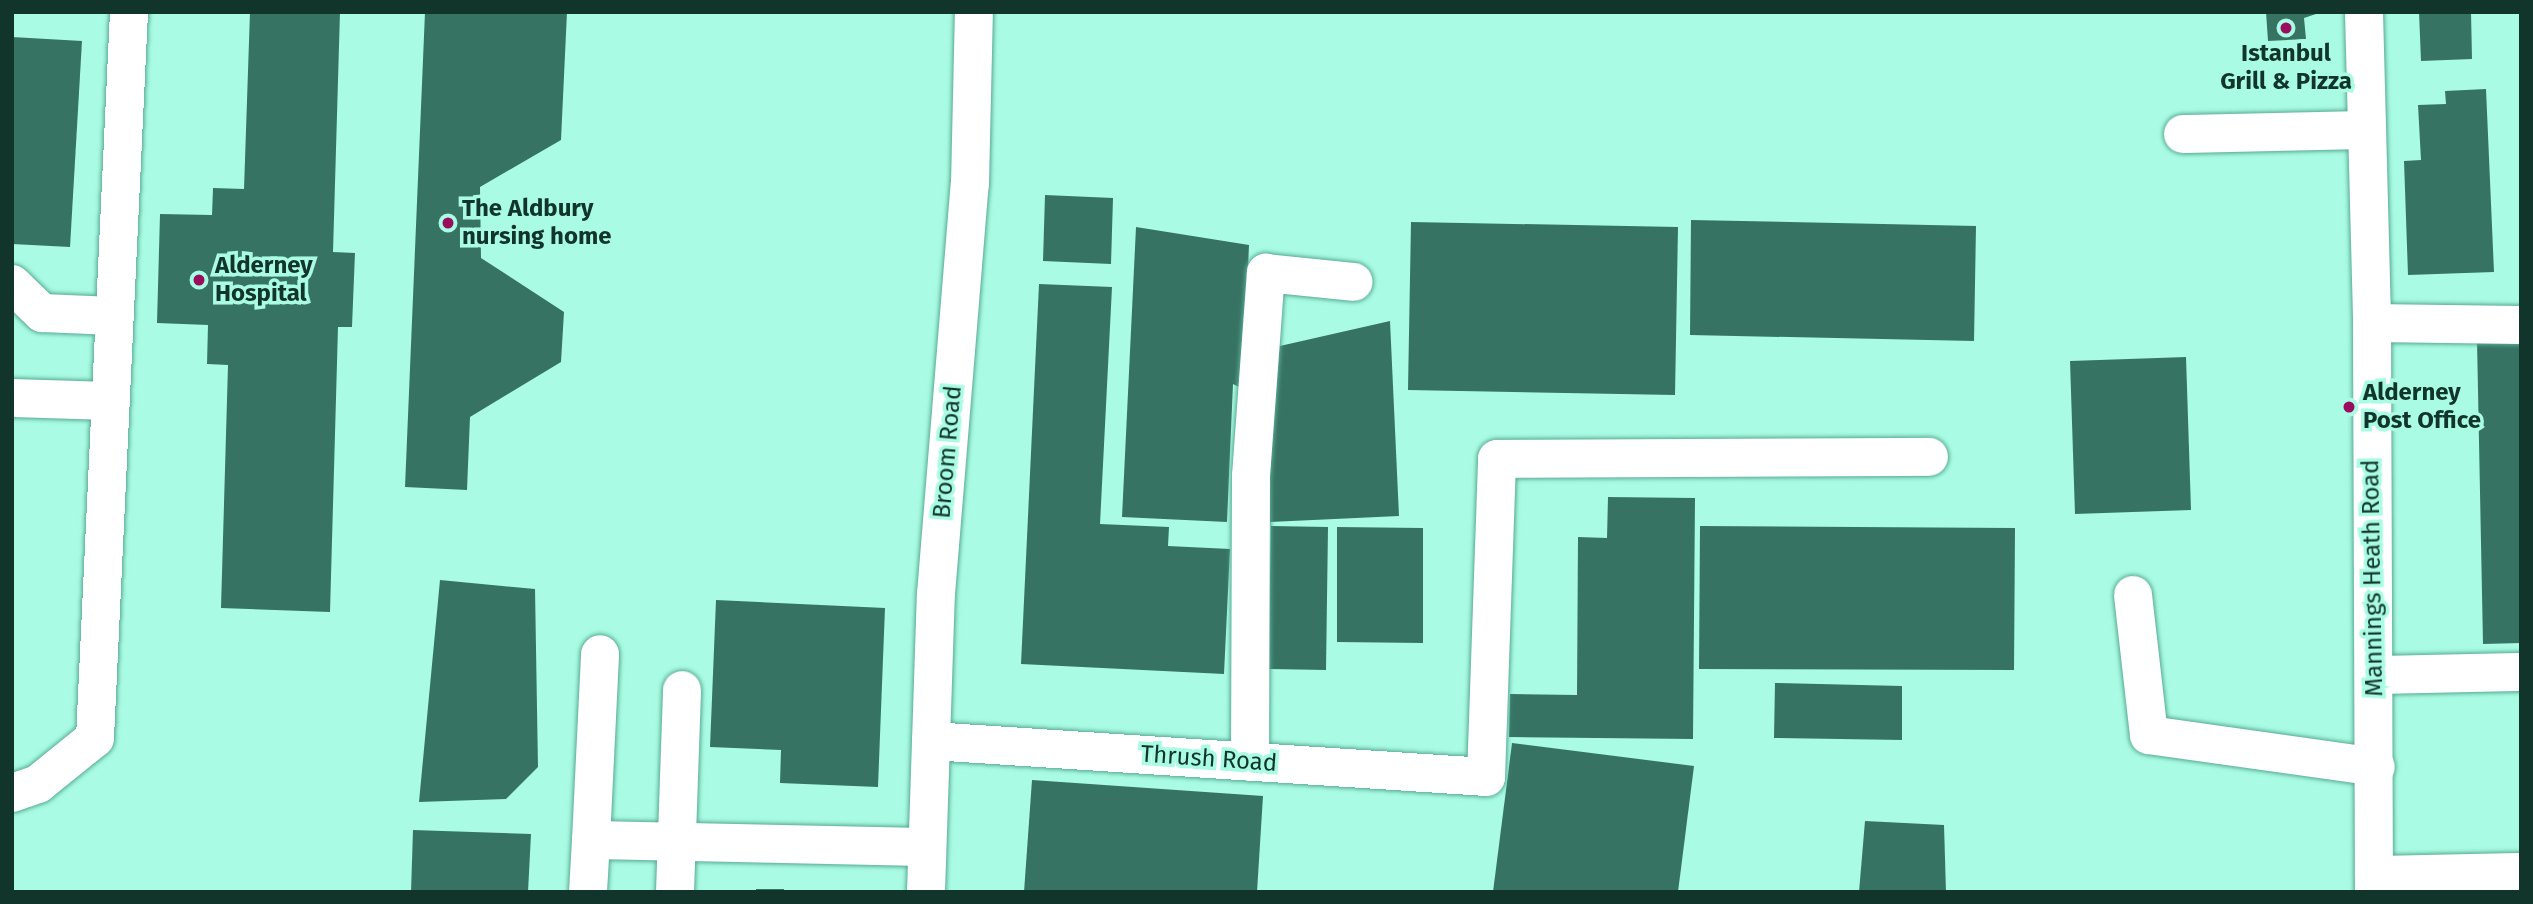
<!DOCTYPE html>
<style>
body{margin:0}
#map{position:relative;width:2533px;height:904px;overflow:hidden;background:#a9fce3;font-family:"Fira Sans",sans-serif}
div>[style]{position:absolute}
.building>*{inset:0;background:#377363}
.roads{filter:drop-shadow(0 0 2px #58aa94) drop-shadow(0 0 2px #58aa94)}
.minor>*{height:38px;margin:-19px;padding:0 19px;transform-origin:19px;border-radius:19px;background:#fff}
.dots>*{width:19px;height:19px;translate:-50% -50%;box-sizing:border-box;border:4px solid #a9fce3;border-radius:50%}
span{translate:-50% -50%;white-space:nowrap;text-align:center;line-height:1.15;-webkit-text-stroke:7px #a9fce3;paint-order:stroke}
.poi-label{font-size:24px;color:#11342b;font-weight:700}
.left{translate:0 -50%;text-align:left}
.street-label{font-size:24px;color:#11342b}
.frame{position:absolute;inset:0;border:14px solid #11342b;pointer-events:none}
</style>
<div id="map">
<div class="building">
<div style="clip-path:polygon(250px 12px,340px 12px,333px 252px,355px 253px,352px 327px,338px 327px,330px 612px,221px 608px,228px 365px,207px 364px,208px 325px,157px 323px,160px 214px,212px 215px,213px 188px,244px 189px)"></div>
<div style="clip-path:polygon(425px 12px,567px 12px,561px 140px,480px 187px,481px 258px,564px 312px,561px 362px,470px 417px,467px 490px,405px 487px)"></div>
<div style="clip-path:polygon(2266px 12px,2319px 12px,2319px 13px,2304px 18px,2306px 39px,2268px 41px)"></div>
<div style="clip-path:polygon(2419px 12px,2471px 12px,2472px 59px,2421px 61px)"></div>
<div style="clip-path:polygon(12px 37px,82px 41px,70px 247px,12px 244px)"></div>
<div style="clip-path:polygon(2486px 89px,2494px 272px,2408px 275px,2404px 161px,2421px 160px,2418px 105px,2446px 104px,2445px 91px)"></div>
<div style="clip-path:polygon(1045px 195px,1113px 198px,1111px 264px,1043px 261px)"></div>
<div style="clip-path:polygon(1691px 220px,1976px 226px,1974px 341px,1690px 335px)"></div>
<div style="clip-path:polygon(1411px 222px,1678px 227px,1675px 395px,1408px 390px)"></div>
<div style="clip-path:polygon(1136px 227px,1249px 245px,1243px 389px,1233px 384px,1227px 522px,1122px 517px)"></div>
<div style="clip-path:polygon(1039px 284px,1112px 287px,1100px 524px,1169px 527px,1168px 546px,1230px 549px,1224px 674px,1021px 664px)"></div>
<div style="clip-path:polygon(1390px 321px,1399px 516px,1270px 522px,1267px 349px)"></div>
<div style="clip-path:polygon(2521px 339px,2521px 643px,2483px 644px,2477px 340px)"></div>
<div style="clip-path:polygon(2186px 357px,2191px 510px,2075px 514px,2070px 361px)"></div>
<div style="clip-path:polygon(1608px 497px,1695px 498px,1693px 739px,1509px 737px,1510px 694px,1577px 695px,1578px 537px,1607px 538px)"></div>
<div style="clip-path:polygon(1271px 526px,1328px 527px,1326px 670px,1268px 669px)"></div>
<div style="clip-path:polygon(1700px 526px,2015px 528px,2014px 670px,1699px 669px)"></div>
<div style="clip-path:polygon(1337px 527px,1423px 528px,1423px 643px,1337px 642px)"></div>
<div style="clip-path:polygon(440px 580px,535px 589px,538px 767px,506px 799px,419px 802px)"></div>
<div style="clip-path:polygon(716px 600px,885px 608px,878px 787px,780px 783px,781px 750px,710px 747px)"></div>
<div style="clip-path:polygon(1775px 683px,1902px 686px,1902px 740px,1774px 738px)"></div>
<div style="clip-path:polygon(1512px 743px,1694px 766px,1678px 892px,1493px 892px)"></div>
<div style="clip-path:polygon(1032px 780px,1263px 796px,1257px 892px,1024px 892px)"></div>
<div style="clip-path:polygon(1865px 821px,1944px 825px,1946px 892px,1859px 892px)"></div>
<div style="clip-path:polygon(413px 830px,531px 834px,528px 892px,411px 892px)"></div>
<div style="clip-path:polygon(756px 889px,784px 889px,784px 892px,756px 892px)"></div>
</div>
<div class="roads">
<div class="minor">
<div style="left:2364px;top:12px;width:311px;rotate:88.5deg"></div>
<div style="left:2372px;top:323px;width:569px;rotate:89.8deg"></div>
<div style="left:2183px;top:134px;width:183px;rotate:-1.3deg"></div>
<div style="left:12px;top:284px;width:42px;rotate:44deg"></div>
<div style="left:42px;top:313px;width:72px;rotate:2.4deg"></div>
<div style="left:2372px;top:323px;width:149px;rotate:0.8deg"></div>
<div style="left:12px;top:398px;width:98px;rotate:1.8deg"></div>
<div style="left:2133px;top:595px;width:141px;rotate:83.5deg"></div>
<div style="left:2149px;top:735px;width:229px;rotate:8deg"></div>
<div style="left:2375px;top:675px;width:146px;rotate:-1.2deg"></div>
<div style="left:931px;top:741px;width:556px;rotate:3.71deg"></div>
<div style="left:1486px;top:777px;width:318px;rotate:-88deg"></div>
<div style="left:1497px;top:459px;width:432px;rotate:-0.3deg"></div>
<div style="left:1250px;top:762px;width:286px;rotate:-89.8deg"></div>
<div style="left:1251px;top:476px;width:204px;rotate:-85.8deg"></div>
<div style="left:1266px;top:273px;width:88px;rotate:5.8deg"></div>
<div style="left:12px;top:793px;width:28px;rotate:-19deg"></div>
<div style="left:38px;top:784px;width:73px;rotate:-38.9deg"></div>
<div style="left:95px;top:738px;width:727px;rotate:-87.32deg"></div>
<div style="left:591px;top:840px;width:186px;rotate:-87.2deg"></div>
<div style="left:2374px;top:875px;width:147px;rotate:-1.2deg"></div>
<div style="left:588px;top:892px;width:52px;rotate:-86.7deg"></div>
<div style="left:591px;top:840px;width:336px;rotate:1.2deg"></div>
<div style="left:675px;top:892px;width:202px;rotate:-88deg"></div>
<div style="left:926px;top:892px;width:298px;rotate:-88.1deg"></div>
<div style="left:936px;top:594px;width:411px;rotate:-85.3deg"></div>
<div style="left:970px;top:184px;width:172px;rotate:-88.7deg"></div>
</div>
</div>
<div class="dots">
<div style="left:2286px;top:28px;background:#9a0d5e"></div>
<div style="left:448px;top:223px;background:#9a0d5e"></div>
<div style="left:199px;top:280px;background:#9a0d5e"></div>
<div style="left:2349px;top:407px;background:#9a0d5e"></div>
</div>
<div class="poi-label">
<span style="left:2286px;top:68px">Istanbul<br>Grill &amp; Pizza</span>
<span class="left" style="left:462px;top:223px">The Aldbury<br>nursing home</span>
<span class="left" style="left:215px;top:280px">Alderney<br>Hospital</span>
<span class="left" style="left:2363px;top:407px">Alderney<br>Post Office</span>
</div>
<div class="street-label">
<span style="left:948px;top:452px;rotate:-85deg">Broom Road</span>
<span style="left:2373px;top:578px;rotate:-91deg">Mannings Heath Road</span>
<span style="left:1209px;top:759px;rotate:4deg">Thrush Road</span>
</div>
<div class="frame"></div>
</div>
